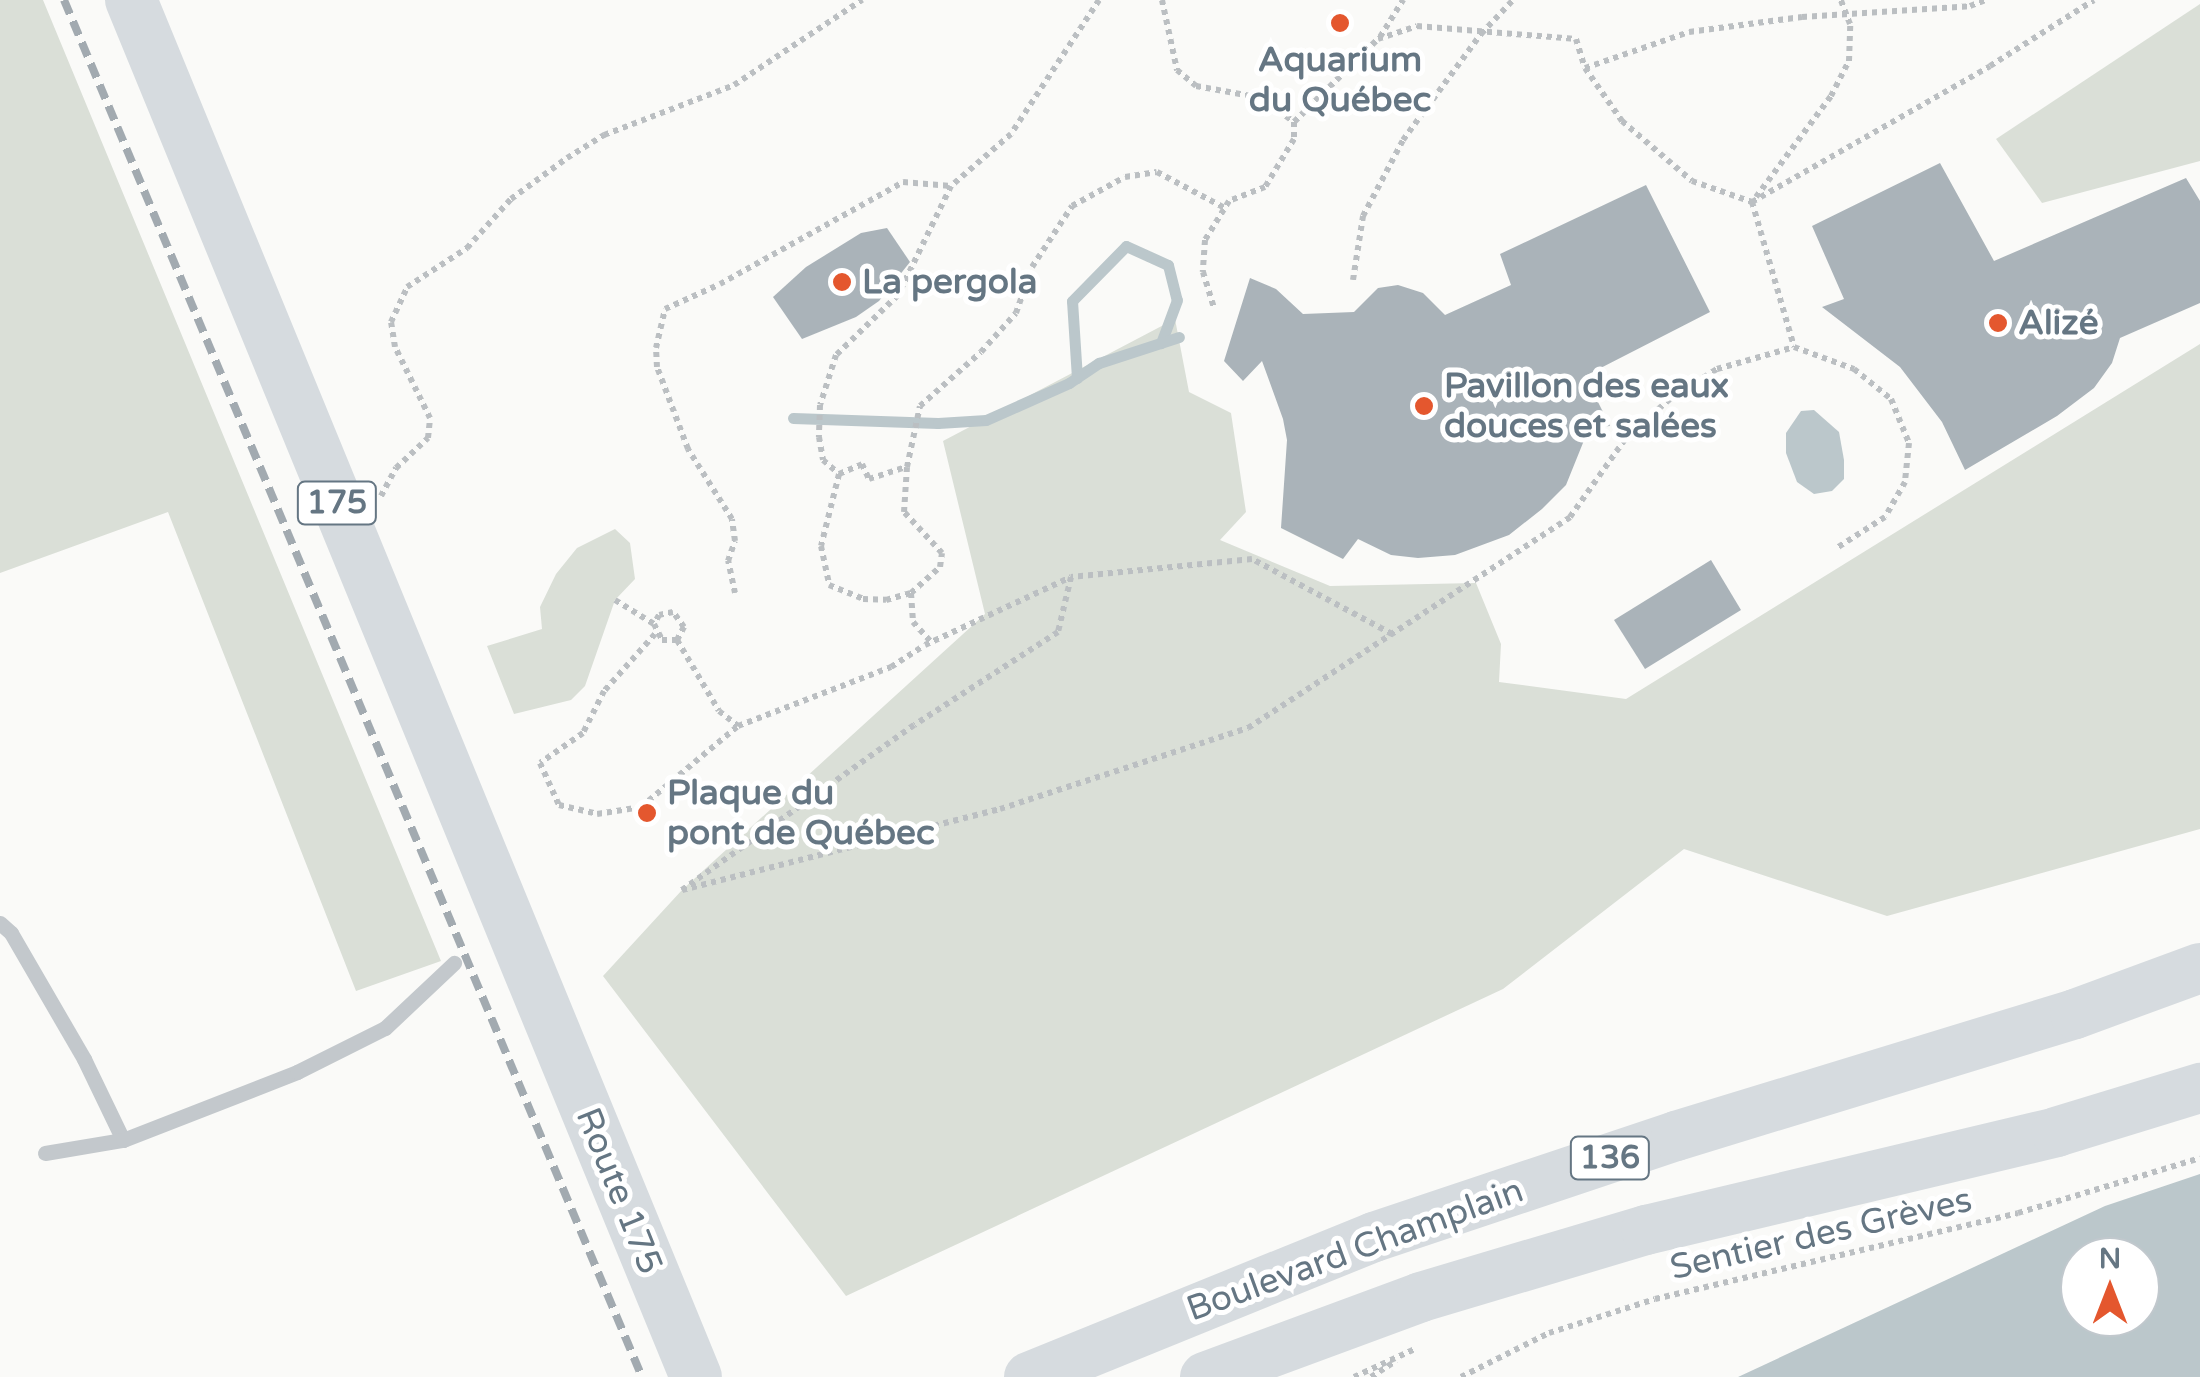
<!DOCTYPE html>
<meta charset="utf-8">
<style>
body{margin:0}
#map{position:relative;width:2200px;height:1377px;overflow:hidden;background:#fafaf8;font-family:"Varela Round",sans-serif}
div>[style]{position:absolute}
.green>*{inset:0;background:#dadfd7}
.water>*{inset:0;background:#bbc7cb}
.stream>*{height:11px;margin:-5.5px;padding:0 5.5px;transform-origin:5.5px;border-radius:5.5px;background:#bbc7cb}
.building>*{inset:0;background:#aab3b9}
.path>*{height:6px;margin-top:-3px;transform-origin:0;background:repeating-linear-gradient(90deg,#bbbfc2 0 5px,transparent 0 10px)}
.service>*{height:15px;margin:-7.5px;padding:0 7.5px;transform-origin:7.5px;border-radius:7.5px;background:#c3c8cc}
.primary>*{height:50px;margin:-25px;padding:0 25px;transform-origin:25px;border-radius:25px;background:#d6dbdf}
.trunk>*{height:52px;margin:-26px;padding:0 26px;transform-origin:26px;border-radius:26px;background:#d6dbdf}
.rail>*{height:8px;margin-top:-4px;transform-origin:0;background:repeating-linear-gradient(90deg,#a2aab0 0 15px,transparent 0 23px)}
.dots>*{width:28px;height:28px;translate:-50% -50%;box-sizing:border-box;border:5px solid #fff;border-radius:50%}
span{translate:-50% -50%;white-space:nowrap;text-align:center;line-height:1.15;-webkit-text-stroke:10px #fff;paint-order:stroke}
.shield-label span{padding:2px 8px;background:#fff;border:2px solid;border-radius:8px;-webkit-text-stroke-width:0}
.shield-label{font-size:32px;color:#657683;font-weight:700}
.poi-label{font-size:35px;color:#657683;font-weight:700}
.left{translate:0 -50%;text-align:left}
.street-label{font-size:35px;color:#657683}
.north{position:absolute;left:2060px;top:1237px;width:100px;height:100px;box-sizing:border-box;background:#fff;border:2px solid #c1c8cd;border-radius:50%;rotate:0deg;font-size:28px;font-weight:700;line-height:40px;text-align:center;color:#657683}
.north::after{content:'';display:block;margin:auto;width:35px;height:45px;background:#e4572e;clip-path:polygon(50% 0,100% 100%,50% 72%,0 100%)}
</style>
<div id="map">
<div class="green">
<div style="clip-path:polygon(0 0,43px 0,441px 961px,356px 991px,168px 512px,0 573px)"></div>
<div style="clip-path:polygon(2200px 4px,2200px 161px,2042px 203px,1996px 139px)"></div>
<div style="clip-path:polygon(1175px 319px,1189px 392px,1231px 413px,1246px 512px,1220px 540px,1330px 586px,1476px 583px,1501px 644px,1499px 682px,1626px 699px,2200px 344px,2200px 829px,1887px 916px,1684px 849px,1503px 989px,846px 1296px,603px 976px,682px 890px,985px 614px,943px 441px)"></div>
<div style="clip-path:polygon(615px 529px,630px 543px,635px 579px,615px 600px,585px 686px,571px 700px,514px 714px,487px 646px,542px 629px,540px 607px,556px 574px,577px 548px)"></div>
</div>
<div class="water">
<div style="clip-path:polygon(1814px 410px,1839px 432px,1844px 460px,1844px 479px,1832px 491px,1814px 494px,1797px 482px,1786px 453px,1786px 433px,1801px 411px)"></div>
<div style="clip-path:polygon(evenodd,2200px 1174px,2200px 1377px,1738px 1377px,2105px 1206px,2200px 1174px,2080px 1257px,2140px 1257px,2140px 1317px,2080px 1317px,2080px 1257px)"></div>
</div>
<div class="stream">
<div style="left:1077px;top:378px;width:77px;rotate:-93.7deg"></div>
<div style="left:1072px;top:301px;width:77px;rotate:-45.5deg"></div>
<div style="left:1126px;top:246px;width:46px;rotate:24.3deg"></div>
<div style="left:1168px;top:265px;width:36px;rotate:76deg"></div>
<div style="left:1177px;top:300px;width:46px;rotate:110.4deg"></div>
<div style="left:793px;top:418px;width:145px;rotate:2deg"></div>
<div style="left:938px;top:423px;width:48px;rotate:-3.6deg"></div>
<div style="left:986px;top:420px;width:91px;rotate:-24deg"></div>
<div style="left:1069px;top:383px;width:36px;rotate:-34deg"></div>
<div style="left:1099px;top:363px;width:84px;rotate:-18deg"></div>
</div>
<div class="building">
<div style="clip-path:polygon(1940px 163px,1994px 261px,2186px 178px,2200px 201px,2200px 303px,2120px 338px,2112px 363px,2094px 388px,2057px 416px,1965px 470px,1942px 422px,1900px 367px,1822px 307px,1844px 299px,1812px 226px)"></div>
<div style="clip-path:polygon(1646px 185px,1710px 312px,1585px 376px,1610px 426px,1589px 428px,1566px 485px,1542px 509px,1509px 535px,1455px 555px,1418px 558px,1391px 555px,1358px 539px,1343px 559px,1281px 528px,1287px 440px,1283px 419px,1262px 361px,1243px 381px,1224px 361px,1250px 278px,1276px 289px,1303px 314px,1354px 312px,1378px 288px,1398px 285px,1423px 293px,1445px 315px,1511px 285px,1500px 254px)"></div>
<div style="clip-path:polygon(887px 228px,910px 262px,879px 301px,856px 317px,802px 339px,773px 297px,806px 267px,861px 233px)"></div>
<div style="clip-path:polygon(1711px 560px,1741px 610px,1645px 669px,1614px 620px)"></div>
</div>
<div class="path">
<div style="left:1099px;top:0;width:160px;rotate:123.3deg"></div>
<div style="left:1011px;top:134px;width:79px;rotate:139.1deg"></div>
<div style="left:951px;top:186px;width:121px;rotate:115.9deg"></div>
<div style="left:898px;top:295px;width:86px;rotate:135.9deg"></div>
<div style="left:836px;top:355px;width:52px;rotate:107.7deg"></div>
<div style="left:820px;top:405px;width:32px;rotate:92deg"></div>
<div style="left:819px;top:437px;width:23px;rotate:80deg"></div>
<div style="left:823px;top:460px;width:21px;rotate:41deg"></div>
<div style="left:839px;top:474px;width:74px;rotate:104deg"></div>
<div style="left:821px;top:546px;width:40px;rotate:78deg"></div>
<div style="left:829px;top:585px;width:37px;rotate:22deg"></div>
<div style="left:863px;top:599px;width:23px;rotate:2deg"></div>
<div style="left:886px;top:600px;width:26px;rotate:-16deg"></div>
<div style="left:911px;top:593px;width:39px;rotate:-42deg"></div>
<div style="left:940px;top:567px;width:14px;rotate:-82deg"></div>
<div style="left:942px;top:553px;width:56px;rotate:-132.8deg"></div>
<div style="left:904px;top:512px;width:45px;rotate:-86.2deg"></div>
<div style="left:907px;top:467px;width:62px;rotate:-78deg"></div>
<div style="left:920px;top:406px;width:81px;rotate:-41.5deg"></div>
<div style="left:981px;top:352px;width:52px;rotate:-48.1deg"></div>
<div style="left:1016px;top:313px;width:49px;rotate:-70.8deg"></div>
<div style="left:1032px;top:267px;width:73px;rotate:-56.7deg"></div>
<div style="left:1072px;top:206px;width:60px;rotate:-28.7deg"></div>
<div style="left:1125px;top:177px;width:32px;rotate:-9deg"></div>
<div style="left:1157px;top:172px;width:77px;rotate:27.9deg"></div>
<div style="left:1162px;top:0;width:72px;rotate:77.9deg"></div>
<div style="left:1177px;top:70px;width:25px;rotate:40deg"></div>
<div style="left:1196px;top:86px;width:67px;rotate:10.3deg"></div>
<div style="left:1262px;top:98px;width:40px;rotate:37deg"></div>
<div style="left:1294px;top:122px;width:17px;rotate:90deg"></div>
<div style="left:1294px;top:139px;width:56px;rotate:121.1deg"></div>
<div style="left:1265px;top:187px;width:39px;rotate:159deg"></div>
<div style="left:1229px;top:201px;width:46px;rotate:121.6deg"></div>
<div style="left:1205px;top:240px;width:32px;rotate:94deg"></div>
<div style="left:1203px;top:272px;width:38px;rotate:73deg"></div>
<div style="left:1380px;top:37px;width:44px;rotate:-58.1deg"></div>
<div style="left:1585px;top:68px;width:110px;rotate:-19.1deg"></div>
<div style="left:1689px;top:32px;width:114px;rotate:-7.6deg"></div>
<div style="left:1802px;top:17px;width:168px;rotate:-3.7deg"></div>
<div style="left:1970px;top:6px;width:17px;rotate:-21deg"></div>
<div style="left:1294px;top:122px;width:118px;rotate:-44.7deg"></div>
<div style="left:1378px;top:39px;width:41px;rotate:-18.4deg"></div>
<div style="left:1417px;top:26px;width:160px;rotate:4.7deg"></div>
<div style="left:1576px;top:39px;width:30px;rotate:73deg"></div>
<div style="left:1585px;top:68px;width:65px;rotate:55.1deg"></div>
<div style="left:1622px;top:121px;width:92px;rotate:40.6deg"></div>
<div style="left:1692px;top:181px;width:64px;rotate:19.3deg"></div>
<div style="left:1752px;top:202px;width:151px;rotate:73.8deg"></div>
<div style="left:1756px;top:197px;width:126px;rotate:-53.4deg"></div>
<div style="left:1831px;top:96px;width:39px;rotate:-63deg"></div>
<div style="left:1849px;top:61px;width:37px;rotate:-88deg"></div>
<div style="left:1850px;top:24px;width:26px;rotate:-111deg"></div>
<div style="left:1752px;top:202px;width:274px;rotate:-29.7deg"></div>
<div style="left:1990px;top:66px;width:123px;rotate:-32.4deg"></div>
<div style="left:1353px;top:280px;width:65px;rotate:-81.1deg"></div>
<div style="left:1363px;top:216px;width:86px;rotate:-62.2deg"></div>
<div style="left:1403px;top:140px;width:132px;rotate:-53.7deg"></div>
<div style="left:1481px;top:34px;width:47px;rotate:-46.7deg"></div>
<div style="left:839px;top:474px;width:25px;rotate:-23deg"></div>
<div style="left:862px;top:464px;width:17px;rotate:65deg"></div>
<div style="left:869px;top:479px;width:40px;rotate:-18deg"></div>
<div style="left:381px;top:496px;width:32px;rotate:-62deg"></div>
<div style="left:396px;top:468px;width:44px;rotate:-43.2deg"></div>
<div style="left:428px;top:438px;width:20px;rotate:-84deg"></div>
<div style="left:430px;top:418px;width:79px;rotate:-116.2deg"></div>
<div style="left:395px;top:347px;width:25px;rotate:-99deg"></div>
<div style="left:391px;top:322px;width:38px;rotate:-65deg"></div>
<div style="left:407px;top:287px;width:72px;rotate:-33deg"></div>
<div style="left:467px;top:248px;width:66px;rotate:-48.1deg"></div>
<div style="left:511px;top:199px;width:69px;rotate:-36.2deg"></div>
<div style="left:567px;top:158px;width:44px;rotate:-31.9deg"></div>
<div style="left:604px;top:135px;width:139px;rotate:-21deg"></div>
<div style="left:734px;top:85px;width:154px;rotate:-33.6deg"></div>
<div style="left:735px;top:593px;width:33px;rotate:-102deg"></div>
<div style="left:728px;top:561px;width:21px;rotate:-71deg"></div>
<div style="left:735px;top:541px;width:22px;rotate:-98deg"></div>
<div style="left:732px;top:519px;width:83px;rotate:-122.2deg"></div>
<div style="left:688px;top:449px;width:88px;rotate:-110.7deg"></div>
<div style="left:657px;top:367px;width:19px;rotate:-93deg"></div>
<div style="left:656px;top:348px;width:40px;rotate:-77deg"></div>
<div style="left:665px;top:309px;width:60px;rotate:-24.4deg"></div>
<div style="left:720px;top:284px;width:210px;rotate:-29.1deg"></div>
<div style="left:903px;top:182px;width:48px;rotate:4.8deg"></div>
<div style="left:911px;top:593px;width:29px;rotate:86deg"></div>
<div style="left:913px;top:622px;width:27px;rotate:48deg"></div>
<div style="left:615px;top:600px;width:46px;rotate:31.6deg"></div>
<div style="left:654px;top:624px;width:18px;rotate:63deg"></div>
<div style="left:662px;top:640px;width:15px"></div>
<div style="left:677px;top:640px;width:15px;rotate:-62deg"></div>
<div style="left:684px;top:627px;width:19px;rotate:-126deg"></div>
<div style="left:673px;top:612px;width:14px;rotate:168deg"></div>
<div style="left:659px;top:615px;width:10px;rotate:119deg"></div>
<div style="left:655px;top:634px;width:76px;rotate:131.8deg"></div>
<div style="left:604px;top:691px;width:47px;rotate:116.6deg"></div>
<div style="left:583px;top:733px;width:52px;rotate:145.1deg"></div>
<div style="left:540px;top:763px;width:46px;rotate:65.7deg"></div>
<div style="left:559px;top:805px;width:39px;rotate:13deg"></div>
<div style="left:597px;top:814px;width:45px;rotate:-9deg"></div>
<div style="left:641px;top:807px;width:126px;rotate:-39.9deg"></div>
<div style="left:738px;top:726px;width:164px;rotate:-21.1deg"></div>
<div style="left:891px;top:667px;width:40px;rotate:-32.9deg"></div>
<div style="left:925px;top:645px;width:161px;rotate:-25deg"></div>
<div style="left:1392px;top:634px;width:159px;rotate:-151.8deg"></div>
<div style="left:1252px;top:559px;width:182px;rotate:174.3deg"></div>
<div style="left:1071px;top:577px;width:57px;rotate:103.3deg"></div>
<div style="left:1058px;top:632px;width:171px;rotate:147.1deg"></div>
<div style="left:914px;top:725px;width:285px;rotate:144.6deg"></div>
<div style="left:682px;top:890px;width:328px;rotate:-14.3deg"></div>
<div style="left:1000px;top:809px;width:261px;rotate:-18.1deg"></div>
<div style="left:1248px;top:728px;width:385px;rotate:-33.2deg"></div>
<div style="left:1570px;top:517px;width:100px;rotate:-54.7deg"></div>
<div style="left:1628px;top:435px;width:55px;rotate:-40.6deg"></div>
<div style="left:1670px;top:399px;width:56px;rotate:-32.6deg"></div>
<div style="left:1717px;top:369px;width:80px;rotate:-15.9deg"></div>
<div style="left:1794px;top:347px;width:64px;rotate:20.1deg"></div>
<div style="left:1854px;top:369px;width:48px;rotate:39deg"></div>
<div style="left:1891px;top:399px;width:48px;rotate:67.8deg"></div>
<div style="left:1909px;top:443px;width:39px;rotate:96deg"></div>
<div style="left:1905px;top:482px;width:40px;rotate:119.7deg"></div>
<div style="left:1885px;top:517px;width:56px;rotate:147.4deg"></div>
<div style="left:677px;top:640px;width:82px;rotate:59.4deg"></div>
<div style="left:719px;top:711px;width:24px;rotate:38deg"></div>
<div style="left:1354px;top:1377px;width:67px;rotate:-24.7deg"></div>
<div style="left:1371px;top:1377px;width:30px;rotate:-33deg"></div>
<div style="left:1461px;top:1377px;width:98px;rotate:-26.6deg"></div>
<div style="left:1549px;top:1333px;width:111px;rotate:-17.8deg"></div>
<div style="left:1655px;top:1299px;width:373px;rotate:-13.3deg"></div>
<div style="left:2018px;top:1213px;width:190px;rotate:-16.8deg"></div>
</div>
<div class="service">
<div style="left:0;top:923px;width:15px;rotate:42deg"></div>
<div style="left:11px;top:933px;width:146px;rotate:59.9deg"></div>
<div style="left:84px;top:1059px;width:90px;rotate:64.3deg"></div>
<div style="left:45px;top:1153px;width:79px;rotate:-9.5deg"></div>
<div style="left:123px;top:1140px;width:187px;rotate:-21.3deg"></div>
<div style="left:297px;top:1072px;width:98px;rotate:-26.6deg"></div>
<div style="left:385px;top:1028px;width:95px;rotate:-43.3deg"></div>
</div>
<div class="primary">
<div style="left:1029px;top:1377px;width:372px;rotate:-22.1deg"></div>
<div style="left:1374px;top:1237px;width:318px;rotate:-18.5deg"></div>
<div style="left:1676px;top:1136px;width:417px;rotate:-17deg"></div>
<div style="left:2075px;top:1014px;width:133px;rotate:-20.2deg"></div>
<div style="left:1205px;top:1377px;width:230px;rotate:-20.3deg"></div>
<div style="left:1421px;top:1297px;width:235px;rotate:-16.6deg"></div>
<div style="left:1646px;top:1230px;width:422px;rotate:-13.4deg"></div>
<div style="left:2056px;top:1132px;width:151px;rotate:-17deg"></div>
</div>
<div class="trunk">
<div style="left:131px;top:0;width:1488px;rotate:67.69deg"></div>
</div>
<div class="rail">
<div style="left:64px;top:0;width:1493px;rotate:67.23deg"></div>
</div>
<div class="dots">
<div style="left:1340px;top:23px;background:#e4572e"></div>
<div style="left:842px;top:282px;background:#e4572e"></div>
<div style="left:1998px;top:323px;background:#e4572e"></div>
<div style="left:1424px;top:406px;background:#e4572e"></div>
<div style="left:647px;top:813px;background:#e4572e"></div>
</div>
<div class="shield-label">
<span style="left:337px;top:503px">175</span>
<span style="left:1610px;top:1158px">136</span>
</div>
<div class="poi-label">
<span style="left:1340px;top:80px">Aquarium<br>du Québec</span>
<span class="left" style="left:862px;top:282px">La pergola</span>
<span class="left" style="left:2018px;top:323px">Alizé</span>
<span class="left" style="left:1444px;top:406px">Pavillon des eaux<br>douces et salées</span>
<span class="left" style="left:667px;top:813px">Plaque du<br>pont de Québec</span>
</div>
<div class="street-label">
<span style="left:619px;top:1191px;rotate:68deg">Route 175</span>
<span style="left:1821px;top:1234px;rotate:-13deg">Sentier des Grèves</span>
<span style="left:1355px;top:1250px;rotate:-20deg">Boulevard Champlain</span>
</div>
<div class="north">N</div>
</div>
